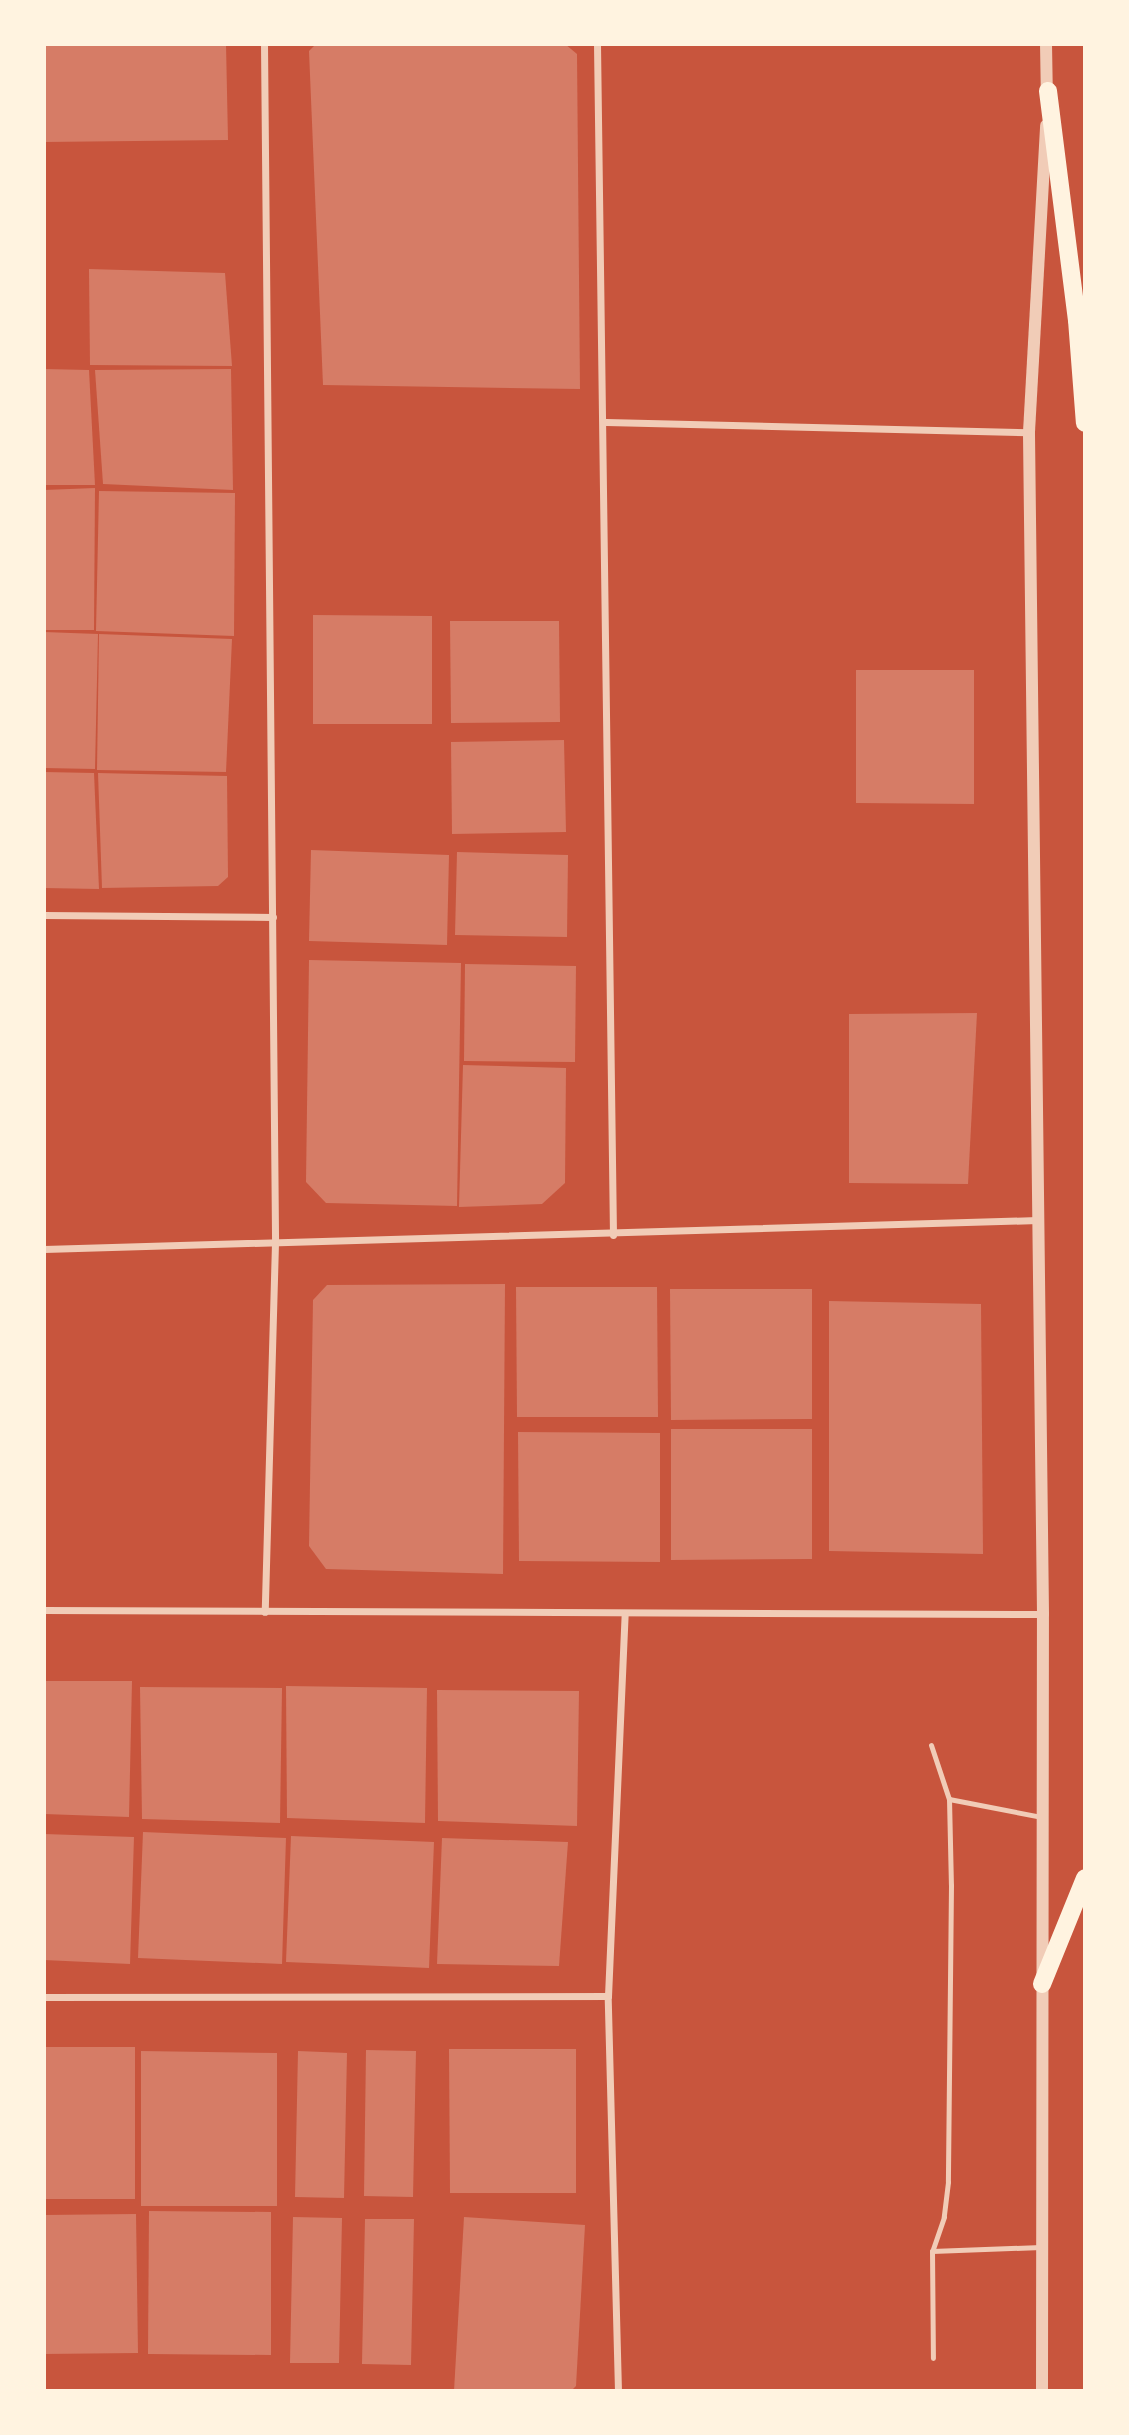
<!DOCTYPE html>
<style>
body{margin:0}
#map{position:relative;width:1129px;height:2435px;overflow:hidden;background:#c8553d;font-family:"Asap Condensed",sans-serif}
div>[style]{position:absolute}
.building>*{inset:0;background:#d67c66}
.service>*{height:5px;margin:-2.5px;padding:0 2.5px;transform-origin:2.5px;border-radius:2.5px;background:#f1ccb7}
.minor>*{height:7px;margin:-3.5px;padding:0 3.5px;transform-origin:3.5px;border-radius:3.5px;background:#f1ccb7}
.tertiary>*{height:12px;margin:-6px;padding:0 6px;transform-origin:6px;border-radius:6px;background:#f1ccb7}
.primary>*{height:18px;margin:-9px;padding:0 9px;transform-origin:9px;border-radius:9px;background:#fff3e0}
span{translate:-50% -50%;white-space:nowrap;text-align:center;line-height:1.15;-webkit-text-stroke:6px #fff3e0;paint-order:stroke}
.frame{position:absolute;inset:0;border:46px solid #fff3e0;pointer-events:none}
</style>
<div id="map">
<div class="building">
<div style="clip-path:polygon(44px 44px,226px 44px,228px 140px,44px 142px)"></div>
<div style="clip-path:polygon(316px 44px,565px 44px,577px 54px,580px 389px,323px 385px,309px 51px)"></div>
<div style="clip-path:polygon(89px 269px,225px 273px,232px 366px,90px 365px)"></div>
<div style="clip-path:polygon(44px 369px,89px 370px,95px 485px,44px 485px)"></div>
<div style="clip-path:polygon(231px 369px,233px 490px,103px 484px,95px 370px)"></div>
<div style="clip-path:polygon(95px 488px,94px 630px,44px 630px,44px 490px)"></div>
<div style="clip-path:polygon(99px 491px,235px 493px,234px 636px,96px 631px)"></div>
<div style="clip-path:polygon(313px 615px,432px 616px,432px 724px,313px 724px)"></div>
<div style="clip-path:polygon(450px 621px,559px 621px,560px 722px,451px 723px)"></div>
<div style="clip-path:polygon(44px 632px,98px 634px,95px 769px,44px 768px)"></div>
<div style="clip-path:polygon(99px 634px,232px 639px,226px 772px,97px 770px)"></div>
<div style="clip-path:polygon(856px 670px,974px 670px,974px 804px,856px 803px)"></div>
<div style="clip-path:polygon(564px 740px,566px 832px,452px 834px,451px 742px)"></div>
<div style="clip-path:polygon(44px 772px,94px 773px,99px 889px,44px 888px)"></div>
<div style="clip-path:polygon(98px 773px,227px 776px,228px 877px,218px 886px,102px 888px)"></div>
<div style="clip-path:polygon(311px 850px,449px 855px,447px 945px,309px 941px)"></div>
<div style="clip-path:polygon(457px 852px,568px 855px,567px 937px,455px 935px)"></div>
<div style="clip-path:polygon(309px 960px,461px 963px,457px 1206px,326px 1203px,306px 1182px)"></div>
<div style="clip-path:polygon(465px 964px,576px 966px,575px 1062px,464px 1061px)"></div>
<div style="clip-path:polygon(977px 1013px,968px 1184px,849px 1183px,849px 1014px)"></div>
<div style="clip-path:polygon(463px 1065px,566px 1068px,565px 1183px,542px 1204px,459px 1207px)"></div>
<div style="clip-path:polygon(505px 1284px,503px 1574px,326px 1569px,309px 1546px,313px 1300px,327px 1285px)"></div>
<div style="clip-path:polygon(516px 1287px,657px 1287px,658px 1417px,517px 1417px)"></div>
<div style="clip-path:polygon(670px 1289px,812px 1289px,812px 1419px,671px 1420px)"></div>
<div style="clip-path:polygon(829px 1301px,981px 1304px,983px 1554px,829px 1551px)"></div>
<div style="clip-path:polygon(671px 1429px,812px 1429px,812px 1559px,671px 1560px)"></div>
<div style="clip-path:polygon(518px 1432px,660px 1433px,660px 1562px,519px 1561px)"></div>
<div style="clip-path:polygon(44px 1681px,132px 1681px,129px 1817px,44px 1814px)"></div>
<div style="clip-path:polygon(286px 1686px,427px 1688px,425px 1823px,287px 1818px)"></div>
<div style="clip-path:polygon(140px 1687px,282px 1688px,280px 1823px,142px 1819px)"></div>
<div style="clip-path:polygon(437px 1690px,579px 1691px,577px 1826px,438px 1821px)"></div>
<div style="clip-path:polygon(143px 1832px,286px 1838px,282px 1964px,138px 1958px)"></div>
<div style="clip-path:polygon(44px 1834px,134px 1837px,130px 1964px,44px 1960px)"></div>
<div style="clip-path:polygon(291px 1836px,434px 1842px,429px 1968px,286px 1962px)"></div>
<div style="clip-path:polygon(442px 1838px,568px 1842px,559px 1966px,437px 1964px)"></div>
<div style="clip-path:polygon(44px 2047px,135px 2047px,135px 2199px,44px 2199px)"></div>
<div style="clip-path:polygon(449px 2049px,576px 2049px,576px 2193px,450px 2193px)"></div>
<div style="clip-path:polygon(366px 2050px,416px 2051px,413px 2197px,364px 2196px)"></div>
<div style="clip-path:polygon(141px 2051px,277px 2053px,277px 2206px,141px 2206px)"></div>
<div style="clip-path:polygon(298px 2051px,347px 2053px,344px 2198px,295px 2197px)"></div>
<div style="clip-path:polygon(149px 2211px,271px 2212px,271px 2355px,148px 2354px)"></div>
<div style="clip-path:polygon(136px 2214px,138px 2353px,44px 2354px,44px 2215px)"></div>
<div style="clip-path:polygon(293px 2217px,342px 2218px,339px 2363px,290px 2363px)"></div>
<div style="clip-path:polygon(464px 2217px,585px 2225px,576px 2386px,571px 2391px,454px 2391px)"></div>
<div style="clip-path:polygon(365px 2219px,414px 2219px,411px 2365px,362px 2364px)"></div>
</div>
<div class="service">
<div style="left:931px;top:1745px;width:57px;rotate:71.6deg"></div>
<div style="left:949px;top:1799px;width:86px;rotate:88.7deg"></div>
<div style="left:951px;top:1885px;width:297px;rotate:90.6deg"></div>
<div style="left:948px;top:2182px;width:35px;rotate:97deg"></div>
<div style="left:944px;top:2217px;width:36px;rotate:109deg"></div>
<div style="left:932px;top:2251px;width:107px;rotate:89.5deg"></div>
<div style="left:949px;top:1799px;width:95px;rotate:11deg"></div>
<div style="left:932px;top:2251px;width:109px;rotate:-2.1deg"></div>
</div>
<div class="minor">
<div style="left:264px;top:44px;width:1199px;rotate:89.47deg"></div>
<div style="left:275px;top:1243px;width:369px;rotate:91.6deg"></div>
<div style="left:597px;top:44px;width:1191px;rotate:89.23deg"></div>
<div style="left:606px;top:422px;width:423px;rotate:1.4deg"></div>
<div style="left:44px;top:915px;width:229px;rotate:0.5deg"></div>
<div style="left:44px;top:1249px;width:994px;rotate:-1.67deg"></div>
<div style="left:44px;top:1610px;width:999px;rotate:0.23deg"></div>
<div style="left:44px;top:1997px;width:564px;rotate:-0.1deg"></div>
<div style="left:618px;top:2391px;width:395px;rotate:-91.5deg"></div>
<div style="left:608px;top:1996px;width:382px;rotate:-87.5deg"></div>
</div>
<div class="tertiary">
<div style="left:1046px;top:44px;width:55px;rotate:89deg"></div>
<div style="left:1042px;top:2391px;width:777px;rotate:-89.93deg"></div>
<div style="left:1043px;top:1614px;width:1182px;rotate:-90.68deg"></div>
<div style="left:1029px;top:432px;width:307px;rotate:-86.8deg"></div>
</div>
<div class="primary">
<div style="left:1048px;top:91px;width:231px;rotate:82.8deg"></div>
<div style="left:1077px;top:320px;width:103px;rotate:85.6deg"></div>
<div style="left:1042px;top:1984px;width:114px;rotate:-67.9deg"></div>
</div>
<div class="frame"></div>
</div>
